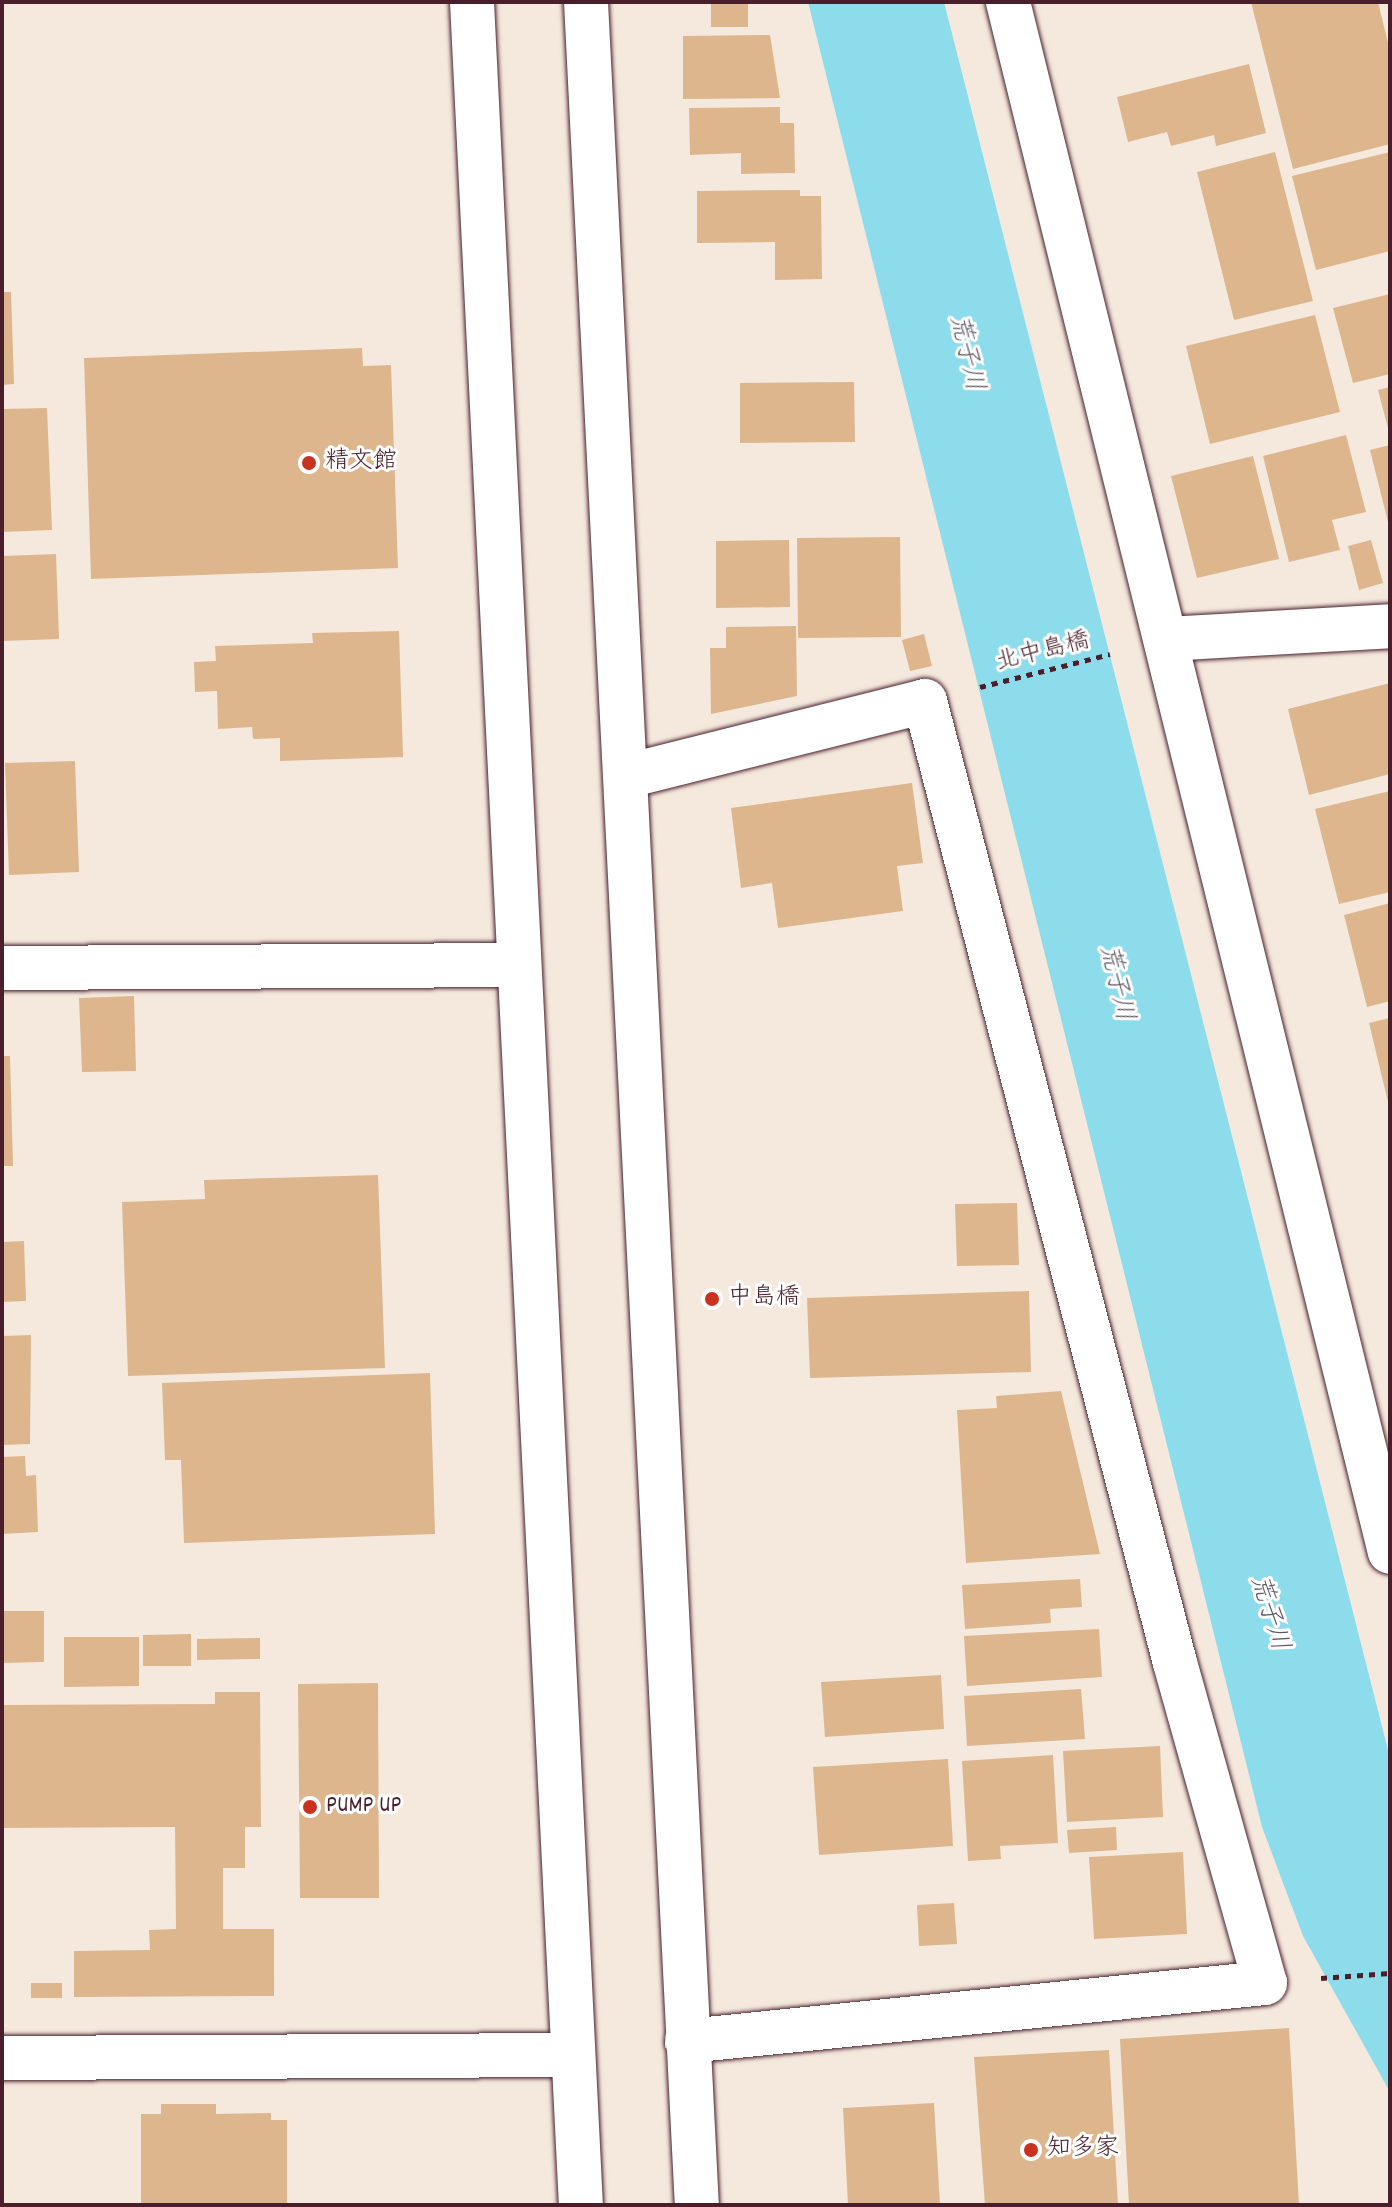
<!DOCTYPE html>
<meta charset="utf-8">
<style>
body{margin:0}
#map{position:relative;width:1392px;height:2207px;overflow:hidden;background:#f5e9dd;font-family:Dekko,"Klee One",sans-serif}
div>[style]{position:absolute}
.water>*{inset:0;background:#8ddceb}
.building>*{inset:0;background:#ddb68e}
.path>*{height:5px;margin-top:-2.5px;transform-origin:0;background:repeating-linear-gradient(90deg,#4a1f2b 0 6px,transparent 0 12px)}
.roads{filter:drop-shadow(0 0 2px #4a1f2b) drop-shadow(0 0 2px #4a1f2b)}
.street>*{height:44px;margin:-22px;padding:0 22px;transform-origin:22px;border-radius:22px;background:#fff}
.secondary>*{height:44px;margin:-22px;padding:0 22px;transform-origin:22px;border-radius:22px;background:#fff}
.dots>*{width:22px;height:22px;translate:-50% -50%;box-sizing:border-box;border:4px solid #fff;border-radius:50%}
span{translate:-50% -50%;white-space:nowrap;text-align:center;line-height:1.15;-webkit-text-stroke:6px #fff;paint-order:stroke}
.poi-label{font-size:24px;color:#4a1f2b}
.left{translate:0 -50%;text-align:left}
.street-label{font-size:24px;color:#4a1f2b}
.water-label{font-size:26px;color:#5e5865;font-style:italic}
.frame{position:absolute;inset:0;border:4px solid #4a1f2b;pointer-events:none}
</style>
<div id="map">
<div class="water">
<div style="clip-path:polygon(808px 2px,944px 2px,1390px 1758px,1390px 2092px,1303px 1936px,1262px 1827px)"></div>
</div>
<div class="building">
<div style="clip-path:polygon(711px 2px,748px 2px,748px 27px,711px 27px)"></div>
<div style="clip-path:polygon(1251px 2px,1378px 2px,1390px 51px,1390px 144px,1293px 169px)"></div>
<div style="clip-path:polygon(770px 35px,780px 98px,683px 99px,683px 36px)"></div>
<div style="clip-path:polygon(1249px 64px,1266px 133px,1216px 146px,1214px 135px,1171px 146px,1167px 132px,1128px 142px,1117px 97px)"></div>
<div style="clip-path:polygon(780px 107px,780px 123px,794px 123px,795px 173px,741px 174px,741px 153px,690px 155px,689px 108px)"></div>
<div style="clip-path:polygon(1275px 152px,1313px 301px,1234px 320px,1197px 172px)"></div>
<div style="clip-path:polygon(1390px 152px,1390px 251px,1316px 270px,1292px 176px)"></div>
<div style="clip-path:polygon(800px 190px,800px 196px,821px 196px,822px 279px,775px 280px,775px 242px,697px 243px,697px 191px)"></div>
<div style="clip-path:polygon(2px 292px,11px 292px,14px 384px,2px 385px)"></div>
<div style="clip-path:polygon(1390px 294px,1390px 374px,1353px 383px,1333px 308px)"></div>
<div style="clip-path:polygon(1315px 315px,1340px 412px,1210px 444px,1186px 346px)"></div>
<div style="clip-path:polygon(362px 348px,363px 366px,391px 365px,398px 568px,91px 579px,84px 358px)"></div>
<div style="clip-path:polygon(854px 382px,855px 442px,740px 443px,740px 383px)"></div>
<div style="clip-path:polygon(1390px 387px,1390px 432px,1389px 432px,1378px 390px)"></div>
<div style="clip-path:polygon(47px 408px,52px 530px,2px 532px,2px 409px)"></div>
<div style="clip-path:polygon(1346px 435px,1366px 512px,1332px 520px,1340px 550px,1289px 562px,1263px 456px)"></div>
<div style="clip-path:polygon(1390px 445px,1390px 526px,1389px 526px,1370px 450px)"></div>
<div style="clip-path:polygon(1253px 456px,1279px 559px,1197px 578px,1171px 476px)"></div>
<div style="clip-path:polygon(900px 537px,901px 637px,798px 638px,797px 538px)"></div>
<div style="clip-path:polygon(789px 540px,790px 607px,716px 608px,716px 541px)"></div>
<div style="clip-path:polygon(1371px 540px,1383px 583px,1359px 590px,1348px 546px)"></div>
<div style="clip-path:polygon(56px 554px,59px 639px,2px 641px,2px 556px)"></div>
<div style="clip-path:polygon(796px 626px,797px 696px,711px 714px,710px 648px,726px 648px,726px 627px)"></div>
<div style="clip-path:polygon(399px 631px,403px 757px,280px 761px,280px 738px,253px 739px,252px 727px,218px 729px,217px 691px,195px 692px,194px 662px,216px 661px,215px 646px,313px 643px,312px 633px)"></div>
<div style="clip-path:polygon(924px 634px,932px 666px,910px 671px,902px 640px)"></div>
<div style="clip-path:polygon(1390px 683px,1390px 774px,1309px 795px,1288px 709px)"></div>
<div style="clip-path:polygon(75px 761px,79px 872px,9px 875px,5px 763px)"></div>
<div style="clip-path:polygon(912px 783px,923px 863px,897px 866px,903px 911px,778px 928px,772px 883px,741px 888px,731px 808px)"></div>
<div style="clip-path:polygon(1390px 791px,1390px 892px,1339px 904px,1315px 809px)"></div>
<div style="clip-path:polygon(1390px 903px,1390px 1001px,1367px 1007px,1344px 915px)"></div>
<div style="clip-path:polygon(134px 996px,136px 1071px,82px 1072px,79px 998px)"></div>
<div style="clip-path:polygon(1390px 1018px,1390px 1106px,1389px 1106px,1369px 1023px)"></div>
<div style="clip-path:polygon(2px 1056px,10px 1056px,13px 1166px,2px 1166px)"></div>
<div style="clip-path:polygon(378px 1175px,385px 1368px,128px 1376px,122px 1202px,205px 1199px,204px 1180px)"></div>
<div style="clip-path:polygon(1017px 1203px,1019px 1265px,957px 1266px,955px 1204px)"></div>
<div style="clip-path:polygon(24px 1241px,26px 1301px,2px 1302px,2px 1242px)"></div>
<div style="clip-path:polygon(1029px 1291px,1031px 1372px,810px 1378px,807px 1298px)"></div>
<div style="clip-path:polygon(31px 1335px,30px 1444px,2px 1445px,2px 1336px)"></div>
<div style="clip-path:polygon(430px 1373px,435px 1534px,184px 1543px,181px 1460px,165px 1460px,162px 1383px)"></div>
<div style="clip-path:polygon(1061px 1391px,1100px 1554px,966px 1563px,957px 1410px,997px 1408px,996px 1396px)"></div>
<div style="clip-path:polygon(25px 1456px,26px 1476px,36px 1475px,38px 1532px,2px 1534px,2px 1457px)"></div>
<div style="clip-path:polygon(1080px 1579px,1082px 1607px,1050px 1609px,1051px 1623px,965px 1629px,962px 1585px)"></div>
<div style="clip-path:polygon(2px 1611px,44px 1611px,44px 1662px,2px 1663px)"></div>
<div style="clip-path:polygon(1099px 1629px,1102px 1677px,967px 1686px,964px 1636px)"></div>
<div style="clip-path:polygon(191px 1634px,191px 1666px,143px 1666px,143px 1635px)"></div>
<div style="clip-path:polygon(64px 1637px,139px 1637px,139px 1686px,64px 1687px)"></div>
<div style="clip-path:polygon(260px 1638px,260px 1659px,197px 1660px,197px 1639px)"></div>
<div style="clip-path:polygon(941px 1675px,944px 1729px,825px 1737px,821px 1682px)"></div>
<div style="clip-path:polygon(378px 1683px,379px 1898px,300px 1898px,298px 1684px)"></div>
<div style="clip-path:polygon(1081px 1689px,1085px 1739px,967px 1746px,964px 1696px)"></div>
<div style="clip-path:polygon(215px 1692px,260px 1692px,261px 1827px,245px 1827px,245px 1868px,223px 1868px,223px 1929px,274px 1929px,274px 1996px,74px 1997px,74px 1951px,150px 1950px,149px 1930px,176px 1929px,175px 1827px,2px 1828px,2px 1705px,215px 1704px)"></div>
<div style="clip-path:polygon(1160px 1746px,1163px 1817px,1067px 1822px,1063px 1751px)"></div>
<div style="clip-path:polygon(1053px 1755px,1058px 1843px,1000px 1846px,1001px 1859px,968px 1861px,962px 1761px)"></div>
<div style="clip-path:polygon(948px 1759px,953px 1846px,819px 1855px,813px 1767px)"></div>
<div style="clip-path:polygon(1116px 1827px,1117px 1850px,1069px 1853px,1067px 1830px)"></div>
<div style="clip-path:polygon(1183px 1852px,1187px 1934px,1094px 1939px,1089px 1857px)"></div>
<div style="clip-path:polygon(954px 1903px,957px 1944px,919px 1946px,917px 1905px)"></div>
<div style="clip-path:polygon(31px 1983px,62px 1983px,62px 1998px,31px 1998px)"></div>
<div style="clip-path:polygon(1289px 2028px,1299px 2205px,1129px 2205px,1120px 2039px)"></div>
<div style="clip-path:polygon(1109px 2050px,1118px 2205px,985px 2205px,974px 2057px)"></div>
<div style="clip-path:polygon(934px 2103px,940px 2205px,848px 2205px,843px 2108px)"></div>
<div style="clip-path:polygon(161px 2104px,216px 2104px,216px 2114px,271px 2113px,271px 2120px,287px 2120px,287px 2205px,141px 2205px,141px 2114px,161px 2114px)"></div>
</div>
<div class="path">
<div style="left:980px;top:687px;width:134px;rotate:-14.2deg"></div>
<div style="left:1321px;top:1978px;width:69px;rotate:-4.1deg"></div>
</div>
<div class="roads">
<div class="street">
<div style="left:1008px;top:2px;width:1596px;rotate:76.16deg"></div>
<div style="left:1167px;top:639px;width:223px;rotate:-3.3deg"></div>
<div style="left:627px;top:776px;width:307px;rotate:-14.1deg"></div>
<div style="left:925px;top:701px;width:994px;rotate:75.43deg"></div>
<div style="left:1175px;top:1663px;width:332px;rotate:74.3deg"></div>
<div style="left:1265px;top:1983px;width:581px;rotate:174.27deg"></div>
<div style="left:2px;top:968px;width:517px;rotate:-0.33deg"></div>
<div style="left:2px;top:2058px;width:570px;rotate:-0.3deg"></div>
</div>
<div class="secondary">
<div style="left:472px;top:2px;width:2206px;rotate:87.17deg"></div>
<div style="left:586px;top:2px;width:2206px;rotate:87.12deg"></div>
</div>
</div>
<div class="dots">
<div style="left:309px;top:463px;background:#c8321e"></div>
<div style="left:712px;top:1299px;background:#c8321e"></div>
<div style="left:310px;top:1807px;background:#c8321e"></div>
<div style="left:1031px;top:2150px;background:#c8321e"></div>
</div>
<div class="poi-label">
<span class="left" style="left:325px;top:463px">精文館</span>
<span class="left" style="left:728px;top:1299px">中島橋</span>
<span class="left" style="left:326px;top:1807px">PUMP UP</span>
<span class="left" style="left:1047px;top:2150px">知多家</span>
</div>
<div class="street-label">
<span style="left:1043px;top:653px;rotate:-14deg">北中島橋</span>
</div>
<div class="water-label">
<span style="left:965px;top:353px;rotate:77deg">荒子川</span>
<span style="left:1115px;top:983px;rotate:77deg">荒子川</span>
<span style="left:1268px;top:1613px;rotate:73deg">荒子川</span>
</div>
<div class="frame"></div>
</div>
